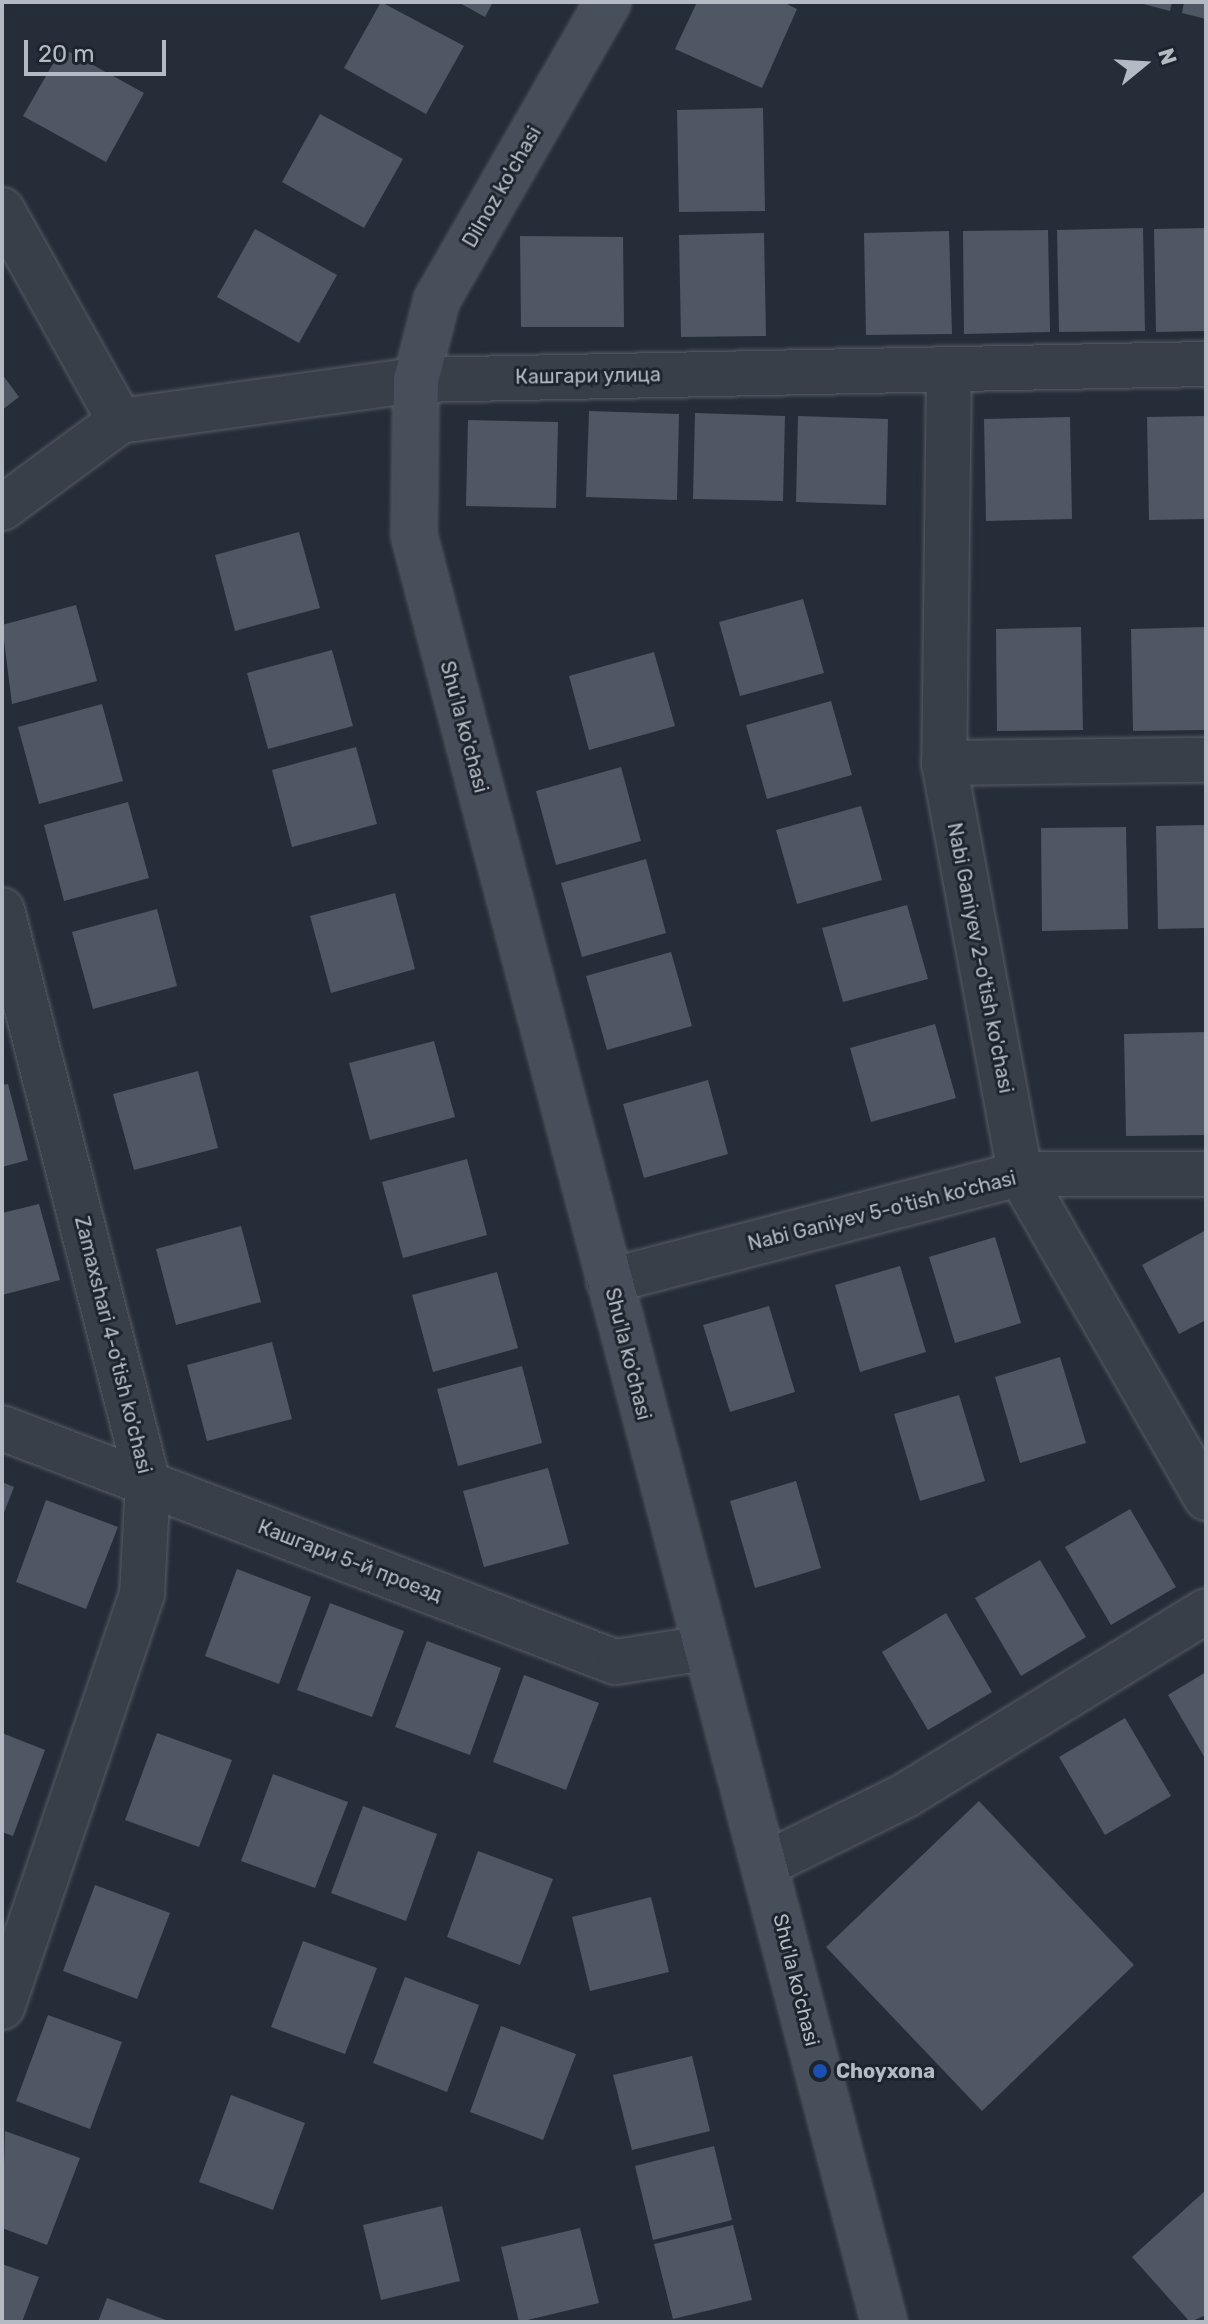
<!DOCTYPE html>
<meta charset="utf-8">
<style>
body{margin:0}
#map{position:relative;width:1208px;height:2324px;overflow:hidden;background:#252d38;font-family:Rubik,sans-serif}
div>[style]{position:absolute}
.building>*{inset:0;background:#4e5763}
.roads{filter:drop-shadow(0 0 2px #575d66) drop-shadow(0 0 2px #575d66)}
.street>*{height:44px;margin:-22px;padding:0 22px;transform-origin:22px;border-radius:22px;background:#393f49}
.secondary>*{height:44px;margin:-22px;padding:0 22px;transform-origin:22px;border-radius:22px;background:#474f5b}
.dots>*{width:22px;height:22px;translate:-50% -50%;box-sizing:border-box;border:4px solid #1e242d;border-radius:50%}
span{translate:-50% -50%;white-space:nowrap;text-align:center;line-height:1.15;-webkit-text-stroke:6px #1e242d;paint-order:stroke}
.street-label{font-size:20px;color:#b4bac4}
.poi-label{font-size:20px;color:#b4bac4;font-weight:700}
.left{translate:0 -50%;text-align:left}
.frame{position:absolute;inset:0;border:4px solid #b4bac4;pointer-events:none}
.north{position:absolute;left:1104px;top:24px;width:80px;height:80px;-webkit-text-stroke:6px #1e242d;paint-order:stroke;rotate:72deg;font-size:22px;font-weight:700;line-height:32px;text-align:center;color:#b4bac4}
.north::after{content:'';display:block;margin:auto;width:28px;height:36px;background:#b4bac4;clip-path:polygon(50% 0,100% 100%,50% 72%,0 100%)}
.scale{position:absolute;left:24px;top:40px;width:142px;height:36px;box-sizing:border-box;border:4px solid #b4bac4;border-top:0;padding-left:10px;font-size:24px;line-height:28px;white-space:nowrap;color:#b4bac4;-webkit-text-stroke:6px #1e242d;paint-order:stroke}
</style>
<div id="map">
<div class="building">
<div style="clip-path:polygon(381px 2px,464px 46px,426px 114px,344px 68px)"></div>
<div style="clip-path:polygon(458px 2px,493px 2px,485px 17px)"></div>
<div style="clip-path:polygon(697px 2px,783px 2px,797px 9px,762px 88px,675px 49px)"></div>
<div style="clip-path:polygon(1136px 2px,1172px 2px,1170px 11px)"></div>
<div style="clip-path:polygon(1184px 2px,1206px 2px,1206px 19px,1182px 13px)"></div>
<div style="clip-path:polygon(62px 48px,144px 93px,106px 162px,23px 116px)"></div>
<div style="clip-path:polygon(763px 108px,765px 211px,679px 212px,677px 110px)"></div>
<div style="clip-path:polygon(320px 114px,403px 159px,364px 228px,282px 182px)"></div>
<div style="clip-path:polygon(1143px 228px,1145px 331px,1059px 332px,1057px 230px)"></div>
<div style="clip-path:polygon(1206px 228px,1206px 331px,1156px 332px,1154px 229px)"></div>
<div style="clip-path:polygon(255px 229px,337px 275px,299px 343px,217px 297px)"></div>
<div style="clip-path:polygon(1048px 230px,1050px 332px,964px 334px,963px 231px)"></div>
<div style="clip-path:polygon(949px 231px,952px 334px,866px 335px,864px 233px)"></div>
<div style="clip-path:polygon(764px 233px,766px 336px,681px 337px,679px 235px)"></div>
<div style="clip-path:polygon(520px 236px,623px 237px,624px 327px,521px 327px)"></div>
<div style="clip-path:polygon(2px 374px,19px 397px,2px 410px)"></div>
<div style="clip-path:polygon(589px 411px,679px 414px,677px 500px,586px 497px)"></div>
<div style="clip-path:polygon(695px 413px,785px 416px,783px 501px,693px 499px)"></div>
<div style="clip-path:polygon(798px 416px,888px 419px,886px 505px,796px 502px)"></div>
<div style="clip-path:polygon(1206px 416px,1206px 519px,1149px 520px,1147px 417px)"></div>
<div style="clip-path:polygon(1070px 417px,1072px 519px,986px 521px,984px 419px)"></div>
<div style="clip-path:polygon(468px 420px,558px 422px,556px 508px,466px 506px)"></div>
<div style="clip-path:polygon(299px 532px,320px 608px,235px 631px,215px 555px)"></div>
<div style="clip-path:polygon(803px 599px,824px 673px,740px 696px,719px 622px)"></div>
<div style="clip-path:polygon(76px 605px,97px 681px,12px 704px,2px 625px)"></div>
<div style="clip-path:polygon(1081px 627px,1083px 730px,997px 731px,996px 629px)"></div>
<div style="clip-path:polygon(1206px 627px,1206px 730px,1133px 731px,1131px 629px)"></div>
<div style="clip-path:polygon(332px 650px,353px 726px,268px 749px,247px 673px)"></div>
<div style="clip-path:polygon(654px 652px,675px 726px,589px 750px,569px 676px)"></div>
<div style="clip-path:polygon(831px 701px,852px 775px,767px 799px,746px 725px)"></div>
<div style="clip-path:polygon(102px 704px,123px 781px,39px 804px,18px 727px)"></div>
<div style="clip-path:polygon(356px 747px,377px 824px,292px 847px,272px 770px)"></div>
<div style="clip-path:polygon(621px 767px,641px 841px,556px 865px,536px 791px)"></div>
<div style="clip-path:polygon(128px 802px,149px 878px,64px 901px,44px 825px)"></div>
<div style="clip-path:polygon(861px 806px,882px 880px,797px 904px,776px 830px)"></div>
<div style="clip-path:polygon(1206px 825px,1206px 928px,1158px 929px,1156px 826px)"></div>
<div style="clip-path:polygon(1126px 827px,1128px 929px,1042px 931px,1041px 828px)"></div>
<div style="clip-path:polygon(646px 859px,666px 933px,582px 957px,561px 883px)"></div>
<div style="clip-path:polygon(395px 893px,415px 969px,331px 993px,310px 916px)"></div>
<div style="clip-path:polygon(907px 905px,928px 979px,843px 1002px,822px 928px)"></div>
<div style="clip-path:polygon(157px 909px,177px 986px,93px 1009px,72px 932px)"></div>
<div style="clip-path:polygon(671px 952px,692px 1026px,607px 1050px,586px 976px)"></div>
<div style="clip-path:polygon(935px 1024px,956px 1098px,871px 1122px,850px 1048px)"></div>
<div style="clip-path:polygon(1206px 1032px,1206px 1135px,1126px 1136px,1124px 1034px)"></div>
<div style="clip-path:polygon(434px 1041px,455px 1117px,370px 1140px,349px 1063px)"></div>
<div style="clip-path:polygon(198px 1071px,218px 1148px,134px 1170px,113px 1094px)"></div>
<div style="clip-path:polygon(708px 1080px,728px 1154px,644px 1178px,623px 1104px)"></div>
<div style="clip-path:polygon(8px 1084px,28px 1160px,2px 1167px,2px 1085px)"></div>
<div style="clip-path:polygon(467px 1159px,487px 1235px,403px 1258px,382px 1182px)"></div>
<div style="clip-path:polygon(39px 1204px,60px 1280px,2px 1295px,2px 1213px)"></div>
<div style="clip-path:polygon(241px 1226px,261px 1302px,176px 1325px,156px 1249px)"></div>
<div style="clip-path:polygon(1206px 1230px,1206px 1320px,1179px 1334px,1142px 1265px)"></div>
<div style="clip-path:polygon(995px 1237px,1021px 1323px,955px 1343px,929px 1257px)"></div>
<div style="clip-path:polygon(900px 1266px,926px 1352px,860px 1372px,835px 1285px)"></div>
<div style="clip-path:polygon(497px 1272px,518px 1348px,433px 1372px,412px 1295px)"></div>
<div style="clip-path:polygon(769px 1306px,795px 1392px,730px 1412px,703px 1325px)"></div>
<div style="clip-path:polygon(272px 1342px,292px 1419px,207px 1441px,187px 1365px)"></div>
<div style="clip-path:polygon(1060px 1357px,1086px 1443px,1020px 1463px,995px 1377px)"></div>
<div style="clip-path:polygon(522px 1366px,542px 1443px,458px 1466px,437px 1389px)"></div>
<div style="clip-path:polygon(959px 1395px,985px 1481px,920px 1501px,894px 1414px)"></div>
<div style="clip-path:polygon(548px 1468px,569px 1544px,484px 1567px,463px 1491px)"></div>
<div style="clip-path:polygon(796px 1481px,821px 1568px,755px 1588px,730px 1501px)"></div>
<div style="clip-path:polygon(2px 1482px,14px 1487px,2px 1518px)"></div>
<div style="clip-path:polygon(46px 1500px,118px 1527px,86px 1609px,16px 1582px)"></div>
<div style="clip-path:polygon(1130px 1509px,1176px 1587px,1111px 1625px,1065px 1547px)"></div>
<div style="clip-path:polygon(1040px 1560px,1086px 1637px,1021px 1676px,975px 1598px)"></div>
<div style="clip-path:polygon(237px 1569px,311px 1597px,279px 1684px,205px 1656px)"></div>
<div style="clip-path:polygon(330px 1603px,404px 1631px,372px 1717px,297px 1690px)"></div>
<div style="clip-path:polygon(946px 1613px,992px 1692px,928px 1730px,882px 1652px)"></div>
<div style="clip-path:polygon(427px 1641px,501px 1668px,470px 1755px,395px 1727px)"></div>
<div style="clip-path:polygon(1206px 1672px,1206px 1760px,1168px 1695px)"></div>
<div style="clip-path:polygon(524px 1675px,599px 1703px,566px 1790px,493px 1762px)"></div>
<div style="clip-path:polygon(1125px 1718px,1171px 1796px,1105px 1835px,1059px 1757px)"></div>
<div style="clip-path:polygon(2px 1733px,45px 1750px,13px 1836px,2px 1832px)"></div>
<div style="clip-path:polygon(157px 1733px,232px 1760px,199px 1847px,125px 1820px)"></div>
<div style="clip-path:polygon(273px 1774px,348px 1802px,315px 1888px,241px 1861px)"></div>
<div style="clip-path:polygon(979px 1801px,1134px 1965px,982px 2111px,826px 1947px)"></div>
<div style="clip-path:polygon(363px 1806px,437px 1834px,406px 1921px,331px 1893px)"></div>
<div style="clip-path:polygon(478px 1851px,553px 1879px,520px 1965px,447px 1937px)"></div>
<div style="clip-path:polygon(95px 1885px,170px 1913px,137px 1999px,63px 1971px)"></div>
<div style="clip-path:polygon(651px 1897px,669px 1972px,590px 1991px,572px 1917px)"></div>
<div style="clip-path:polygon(303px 1941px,377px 1968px,345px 2054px,271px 2027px)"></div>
<div style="clip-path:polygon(405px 1977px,479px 2005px,447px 2092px,373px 2063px)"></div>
<div style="clip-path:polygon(48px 2015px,122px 2042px,90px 2129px,16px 2101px)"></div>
<div style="clip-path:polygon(501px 2026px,576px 2054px,543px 2140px,470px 2112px)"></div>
<div style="clip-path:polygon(692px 2056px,710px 2131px,632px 2150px,613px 2075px)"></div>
<div style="clip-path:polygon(231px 2095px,305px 2123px,273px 2210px,199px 2182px)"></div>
<div style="clip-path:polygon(5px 2131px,80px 2158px,47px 2245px,2px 2228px)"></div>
<div style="clip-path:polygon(714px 2146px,732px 2220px,653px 2240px,635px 2166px)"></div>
<div style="clip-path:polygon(1206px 2190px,1206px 2315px,1190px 2322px,1132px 2257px)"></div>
<div style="clip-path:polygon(442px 2206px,460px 2281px,381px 2300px,363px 2225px)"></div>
<div style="clip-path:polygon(733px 2225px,752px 2300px,673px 2319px,654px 2244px)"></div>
<div style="clip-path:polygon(580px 2228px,599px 2303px,519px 2322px,501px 2247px)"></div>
<div style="clip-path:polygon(2px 2264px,39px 2277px,22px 2322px,2px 2322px)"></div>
<div style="clip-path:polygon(107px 2298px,171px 2322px,98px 2322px)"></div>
</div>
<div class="roads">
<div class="street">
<div style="left:2px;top:210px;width:242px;rotate:60.8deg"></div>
<div style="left:949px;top:369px;width:394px;rotate:90.7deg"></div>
<div style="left:944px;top:763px;width:418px;rotate:79.5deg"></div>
<div style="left:1020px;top:1174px;width:374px;rotate:60.1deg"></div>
<div style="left:2px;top:508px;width:147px;rotate:-36.4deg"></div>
<div style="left:120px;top:421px;width:299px;rotate:-7.9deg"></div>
<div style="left:416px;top:380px;width:790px;rotate:-1.16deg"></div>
<div style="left:944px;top:763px;width:262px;rotate:-0.7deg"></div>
<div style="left:2px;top:910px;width:591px;rotate:75.71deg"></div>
<div style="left:148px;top:1483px;width:111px;rotate:93.1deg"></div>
<div style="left:142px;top:1594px;width:436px;rotate:108.7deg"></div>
<div style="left:609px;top:1281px;width:425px;rotate:-14.6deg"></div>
<div style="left:1020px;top:1174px;width:186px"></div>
<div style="left:2px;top:1428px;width:656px;rotate:20.89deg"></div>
<div style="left:615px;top:1662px;width:90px;rotate:-8.9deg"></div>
<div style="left:766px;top:1864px;width:156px;rotate:-26.2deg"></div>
<div style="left:906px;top:1795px;width:352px;rotate:-31.5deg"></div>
</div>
<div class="secondary">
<div style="left:608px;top:2px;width:343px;rotate:119.9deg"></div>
<div style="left:437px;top:299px;width:84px;rotate:104.5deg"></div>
<div style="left:416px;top:380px;width:155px;rotate:90.7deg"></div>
<div style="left:414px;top:535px;width:1848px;rotate:75.26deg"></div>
</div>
</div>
<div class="dots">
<div style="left:820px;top:2071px;background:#1a4fb4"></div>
</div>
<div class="street-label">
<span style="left:502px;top:187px;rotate:-60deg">Dilnoz ko'chasi</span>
<span style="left:588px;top:376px;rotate:-1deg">Кашгари улица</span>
<span style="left:464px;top:727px;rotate:75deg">Shu'la ko'chasi</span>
<span style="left:980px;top:958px;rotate:79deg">Nabi Ganiyev 2-o'tish ko'chasi</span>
<span style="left:882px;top:1211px;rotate:-14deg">Nabi Ganiyev 5-o'tish ko'chasi</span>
<span style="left:113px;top:1345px;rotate:76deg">Zamaxshari 4-o'tish ko'chasi</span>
<span style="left:628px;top:1354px;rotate:76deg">Shu'la ko'chasi</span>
<span style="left:350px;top:1561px;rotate:21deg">Кашгари 5-й проезд</span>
<span style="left:796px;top:1980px;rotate:76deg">Shu'la ko'chasi</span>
</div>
<div class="poi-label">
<span class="left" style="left:836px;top:2071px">Choyxona</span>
</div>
<div class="frame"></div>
<div class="north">N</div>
<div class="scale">20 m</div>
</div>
